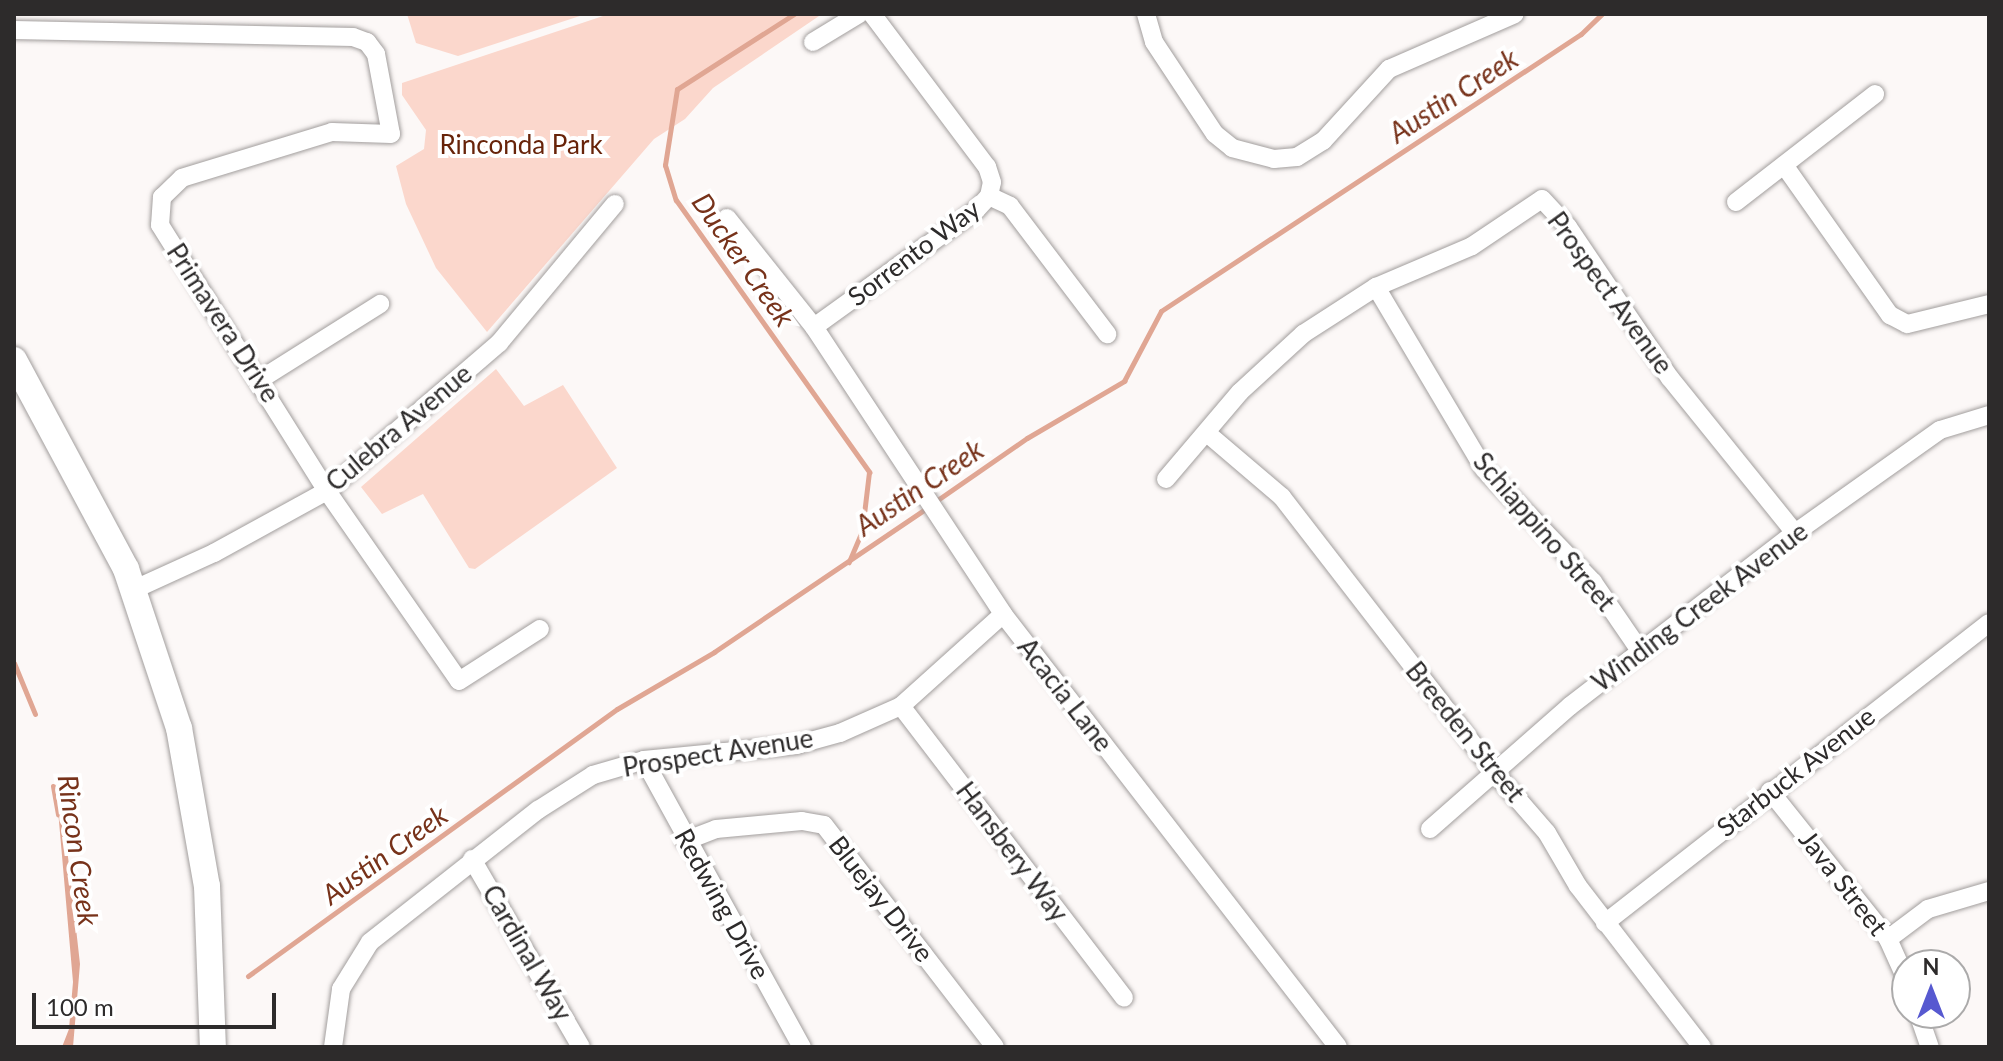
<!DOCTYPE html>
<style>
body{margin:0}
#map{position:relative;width:2003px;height:1061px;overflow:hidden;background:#fcf8f7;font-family:Lato,sans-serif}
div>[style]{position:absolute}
.green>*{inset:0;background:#fbd7cc}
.water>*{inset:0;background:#e0a693}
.stream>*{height:5px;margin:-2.5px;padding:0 2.5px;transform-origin:2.5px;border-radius:2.5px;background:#e0a693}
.roads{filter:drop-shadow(0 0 2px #a29e9d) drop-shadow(0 0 2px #a29e9d)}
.street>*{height:18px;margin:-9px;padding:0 9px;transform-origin:9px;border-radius:9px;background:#fff}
.secondary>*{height:26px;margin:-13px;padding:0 13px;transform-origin:13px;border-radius:13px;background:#fff}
span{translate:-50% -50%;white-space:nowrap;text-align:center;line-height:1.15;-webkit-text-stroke:8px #fff;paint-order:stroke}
.park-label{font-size:26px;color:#672309}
.street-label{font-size:26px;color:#2d2b2b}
.water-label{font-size:28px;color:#77321a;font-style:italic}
.frame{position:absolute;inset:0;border:16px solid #2d2b2b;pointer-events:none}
.north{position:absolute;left:1891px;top:949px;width:80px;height:80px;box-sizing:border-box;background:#fff;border:2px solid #abaaaa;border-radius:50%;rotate:0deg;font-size:22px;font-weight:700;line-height:32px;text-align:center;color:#2d2b2b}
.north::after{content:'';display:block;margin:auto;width:28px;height:36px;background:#5759d0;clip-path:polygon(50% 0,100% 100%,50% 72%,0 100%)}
.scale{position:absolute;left:32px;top:993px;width:244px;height:36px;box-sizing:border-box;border:4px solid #2d2b2b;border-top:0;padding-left:10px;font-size:24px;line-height:28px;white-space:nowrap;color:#2d2b2b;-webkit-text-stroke:6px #fff;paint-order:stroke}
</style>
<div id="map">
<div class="green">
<div style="clip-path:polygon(407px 14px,586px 14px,458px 56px,416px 43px)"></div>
<div style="clip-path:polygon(609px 14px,822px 14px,713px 88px,685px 119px,654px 139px,487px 332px,436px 268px,406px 204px,396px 166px,424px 149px,426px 130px,402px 95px,402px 83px)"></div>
<div style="clip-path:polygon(496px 369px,524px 406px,563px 385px,617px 468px,475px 569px,469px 568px,423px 494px,382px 514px,361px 487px)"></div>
</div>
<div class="water">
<div style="clip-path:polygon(58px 810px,66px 839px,80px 964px,73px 1047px,62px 1047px,69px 1029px,73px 982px)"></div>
</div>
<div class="stream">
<div style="left:794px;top:14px;width:139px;rotate:147.3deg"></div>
<div style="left:677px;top:89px;width:77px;rotate:99deg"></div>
<div style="left:665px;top:165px;width:37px;rotate:73deg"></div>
<div style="left:676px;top:200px;width:334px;rotate:54.6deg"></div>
<div style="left:869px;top:472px;width:59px;rotate:96.8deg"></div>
<div style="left:862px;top:531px;width:34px;rotate:113deg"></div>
<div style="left:936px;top:501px;width:111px;rotate:-34.7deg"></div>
<div style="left:1027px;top:438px;width:113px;rotate:-30.4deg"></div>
<div style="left:1124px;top:381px;width:79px;rotate:-62.1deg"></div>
<div style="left:1161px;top:311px;width:503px;rotate:-33.41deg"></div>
<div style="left:1581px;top:34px;width:29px;rotate:-44deg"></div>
<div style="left:14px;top:663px;width:55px;rotate:67.6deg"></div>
<div style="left:53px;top:786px;width:29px;rotate:80deg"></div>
<div style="left:248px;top:976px;width:455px;rotate:-35.9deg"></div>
<div style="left:617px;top:709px;width:113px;rotate:-30.4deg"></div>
<div style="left:714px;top:652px;width:258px;rotate:-34.1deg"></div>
</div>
<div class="roads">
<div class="street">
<div style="left:1146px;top:14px;width:29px;rotate:74deg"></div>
<div style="left:1154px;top:42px;width:110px;rotate:56.5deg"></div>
<div style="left:1215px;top:134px;width:22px;rotate:39deg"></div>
<div style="left:1232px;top:148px;width:43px;rotate:14.7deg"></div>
<div style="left:1274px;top:159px;width:23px;rotate:-5deg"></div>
<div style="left:1297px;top:157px;width:31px;rotate:-32deg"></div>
<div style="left:1323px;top:141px;width:98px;rotate:-47.5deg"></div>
<div style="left:1389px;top:69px;width:137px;rotate:-23.6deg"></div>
<div style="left:14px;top:30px;width:339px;rotate:1.2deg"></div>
<div style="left:353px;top:37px;width:15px;rotate:20deg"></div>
<div style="left:367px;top:42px;width:15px;rotate:53deg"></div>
<div style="left:376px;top:54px;width:81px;rotate:79.4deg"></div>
<div style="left:391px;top:134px;width:59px;rotate:-178.1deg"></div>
<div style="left:332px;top:132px;width:157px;rotate:163deg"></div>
<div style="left:182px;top:178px;width:28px;rotate:136deg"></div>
<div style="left:162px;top:197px;width:28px;rotate:94deg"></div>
<div style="left:160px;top:225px;width:314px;rotate:57.9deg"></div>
<div style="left:327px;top:491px;width:231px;rotate:55.2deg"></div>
<div style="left:459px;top:681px;width:96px;rotate:-32.7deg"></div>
<div style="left:813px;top:42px;width:54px;rotate:-31.3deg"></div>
<div style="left:1784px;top:165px;width:184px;rotate:54.8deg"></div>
<div style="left:1890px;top:315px;width:19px;rotate:28deg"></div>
<div style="left:1907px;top:324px;width:84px;rotate:-13.7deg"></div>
<div style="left:989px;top:196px;width:23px;rotate:25deg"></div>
<div style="left:1010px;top:206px;width:161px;rotate:52.8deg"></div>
<div style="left:1736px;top:202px;width:176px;rotate:-37.8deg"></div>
<div style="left:727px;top:218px;width:139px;rotate:51.4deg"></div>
<div style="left:814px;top:327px;width:344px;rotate:56.6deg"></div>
<div style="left:1003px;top:614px;width:547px;rotate:52.27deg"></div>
<div style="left:1376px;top:287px;width:212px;rotate:59.3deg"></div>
<div style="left:1484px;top:469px;width:157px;rotate:46deg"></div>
<div style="left:1593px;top:582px;width:85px;rotate:55.6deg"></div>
<div style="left:814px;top:327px;width:200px;rotate:-35.8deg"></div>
<div style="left:976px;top:210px;width:19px;rotate:-47deg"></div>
<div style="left:989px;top:196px;width:14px;rotate:-78deg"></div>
<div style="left:992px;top:182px;width:16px;rotate:-108deg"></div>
<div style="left:987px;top:167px;width:191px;rotate:-126.9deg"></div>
<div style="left:261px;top:379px;width:141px;rotate:-32.2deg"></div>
<div style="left:1208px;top:434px;width:97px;rotate:40.4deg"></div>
<div style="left:1282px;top:497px;width:349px;rotate:52.3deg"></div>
<div style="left:1495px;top:773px;width:79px;rotate:49.1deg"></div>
<div style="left:1547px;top:833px;width:61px;rotate:59.7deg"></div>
<div style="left:1578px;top:886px;width:203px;rotate:52.4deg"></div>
<div style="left:1166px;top:479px;width:114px;rotate:-49.6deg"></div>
<div style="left:1240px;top:392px;width:86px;rotate:-42.6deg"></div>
<div style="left:1303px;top:334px;width:87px;rotate:-32.8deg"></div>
<div style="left:1376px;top:287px;width:104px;rotate:-23.1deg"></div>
<div style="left:1472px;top:246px;width:84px;rotate:-33.9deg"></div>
<div style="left:1542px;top:199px;width:38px;rotate:47deg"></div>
<div style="left:1568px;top:227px;width:182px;rotate:56deg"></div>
<div style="left:1670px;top:378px;width:199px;rotate:51.1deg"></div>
<div style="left:135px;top:589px;width:87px;rotate:-24.5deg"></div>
<div style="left:214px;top:553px;width:129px;rotate:-28.8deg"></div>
<div style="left:327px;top:491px;width:227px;rotate:-40.7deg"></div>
<div style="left:499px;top:343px;width:181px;rotate:-50.2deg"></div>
<div style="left:901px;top:706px;width:367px;rotate:52.6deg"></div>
<div style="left:644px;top:760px;width:328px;rotate:61.2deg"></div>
<div style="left:1770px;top:791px;width:189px;rotate:51.4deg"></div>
<div style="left:1888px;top:939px;width:46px;rotate:65.7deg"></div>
<div style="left:1430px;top:829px;width:186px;rotate:-41.3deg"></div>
<div style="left:1570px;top:706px;width:284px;rotate:-37.6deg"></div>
<div style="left:1795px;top:533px;width:178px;rotate:-35.4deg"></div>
<div style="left:1940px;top:430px;width:51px;rotate:-17deg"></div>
<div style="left:685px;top:841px;width:33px;rotate:-21deg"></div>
<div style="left:716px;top:829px;width:86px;rotate:-5.3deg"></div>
<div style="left:802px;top:821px;width:22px;rotate:10deg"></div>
<div style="left:824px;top:825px;width:280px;rotate:52.4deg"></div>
<div style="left:472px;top:859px;width:217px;rotate:59.9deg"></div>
<div style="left:1605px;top:923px;width:487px;rotate:-38deg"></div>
<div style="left:1888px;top:939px;width:50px;rotate:-36.9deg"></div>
<div style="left:1928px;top:909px;width:64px;rotate:-16.4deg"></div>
<div style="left:1918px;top:1013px;width:36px;rotate:71deg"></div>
<div style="left:333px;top:1047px;width:59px;rotate:-82.1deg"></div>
<div style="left:341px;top:989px;width:55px;rotate:-58.3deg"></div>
<div style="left:370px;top:942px;width:214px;rotate:-38.2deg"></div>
<div style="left:538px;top:810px;width:65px;rotate:-32.5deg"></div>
<div style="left:593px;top:775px;width:53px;rotate:-16.4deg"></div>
<div style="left:644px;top:760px;width:153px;rotate:-5.6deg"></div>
<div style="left:796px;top:745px;width:46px;rotate:-15.3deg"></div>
<div style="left:840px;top:733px;width:67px;rotate:-23.9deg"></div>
<div style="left:901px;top:706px;width:137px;rotate:-42deg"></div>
</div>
<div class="secondary">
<div style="left:14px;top:360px;width:237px;rotate:61.8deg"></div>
<div style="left:126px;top:569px;width:168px;rotate:71.6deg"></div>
<div style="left:179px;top:728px;width:160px;rotate:80deg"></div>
<div style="left:207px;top:886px;width:161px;rotate:87.9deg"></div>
</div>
</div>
<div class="park-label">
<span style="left:521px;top:145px">Rinconda Park</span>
</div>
<div class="street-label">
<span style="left:914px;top:253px;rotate:-37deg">Sorrento Way</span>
<span style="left:1610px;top:293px;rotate:54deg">Prospect Avenue</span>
<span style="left:223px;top:323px;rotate:57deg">Primavera Drive</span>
<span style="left:399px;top:428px;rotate:-40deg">Culebra Avenue</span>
<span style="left:1544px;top:532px;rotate:49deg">Schiappino Street</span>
<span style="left:1700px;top:607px;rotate:-37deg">Winding Creek Avenue</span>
<span style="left:1065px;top:695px;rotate:52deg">Acacia Lane</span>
<span style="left:1465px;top:732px;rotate:51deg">Breeden Street</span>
<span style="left:718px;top:753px;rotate:-9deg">Prospect Avenue</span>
<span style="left:1796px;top:772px;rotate:-38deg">Starbuck Avenue</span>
<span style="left:1012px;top:852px;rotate:53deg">Hansbery Way</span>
<span style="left:1843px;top:883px;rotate:52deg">Java Street</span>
<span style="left:881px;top:899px;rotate:52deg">Bluejay Drive</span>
<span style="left:722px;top:904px;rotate:61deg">Redwing Drive</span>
<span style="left:527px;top:953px;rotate:60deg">Cardinal Way</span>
</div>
<div class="water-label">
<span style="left:1453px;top:95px;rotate:-33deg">Austin Creek</span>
<span style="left:744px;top:259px;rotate:55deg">Ducker Creek</span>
<span style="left:919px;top:487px;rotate:-34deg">Austin Creek</span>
<span style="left:79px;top:850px;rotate:82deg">Rincon Creek</span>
<span style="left:384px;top:854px;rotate:-36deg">Austin Creek</span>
</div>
<div class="frame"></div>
<div class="north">N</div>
<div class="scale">100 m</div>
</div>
